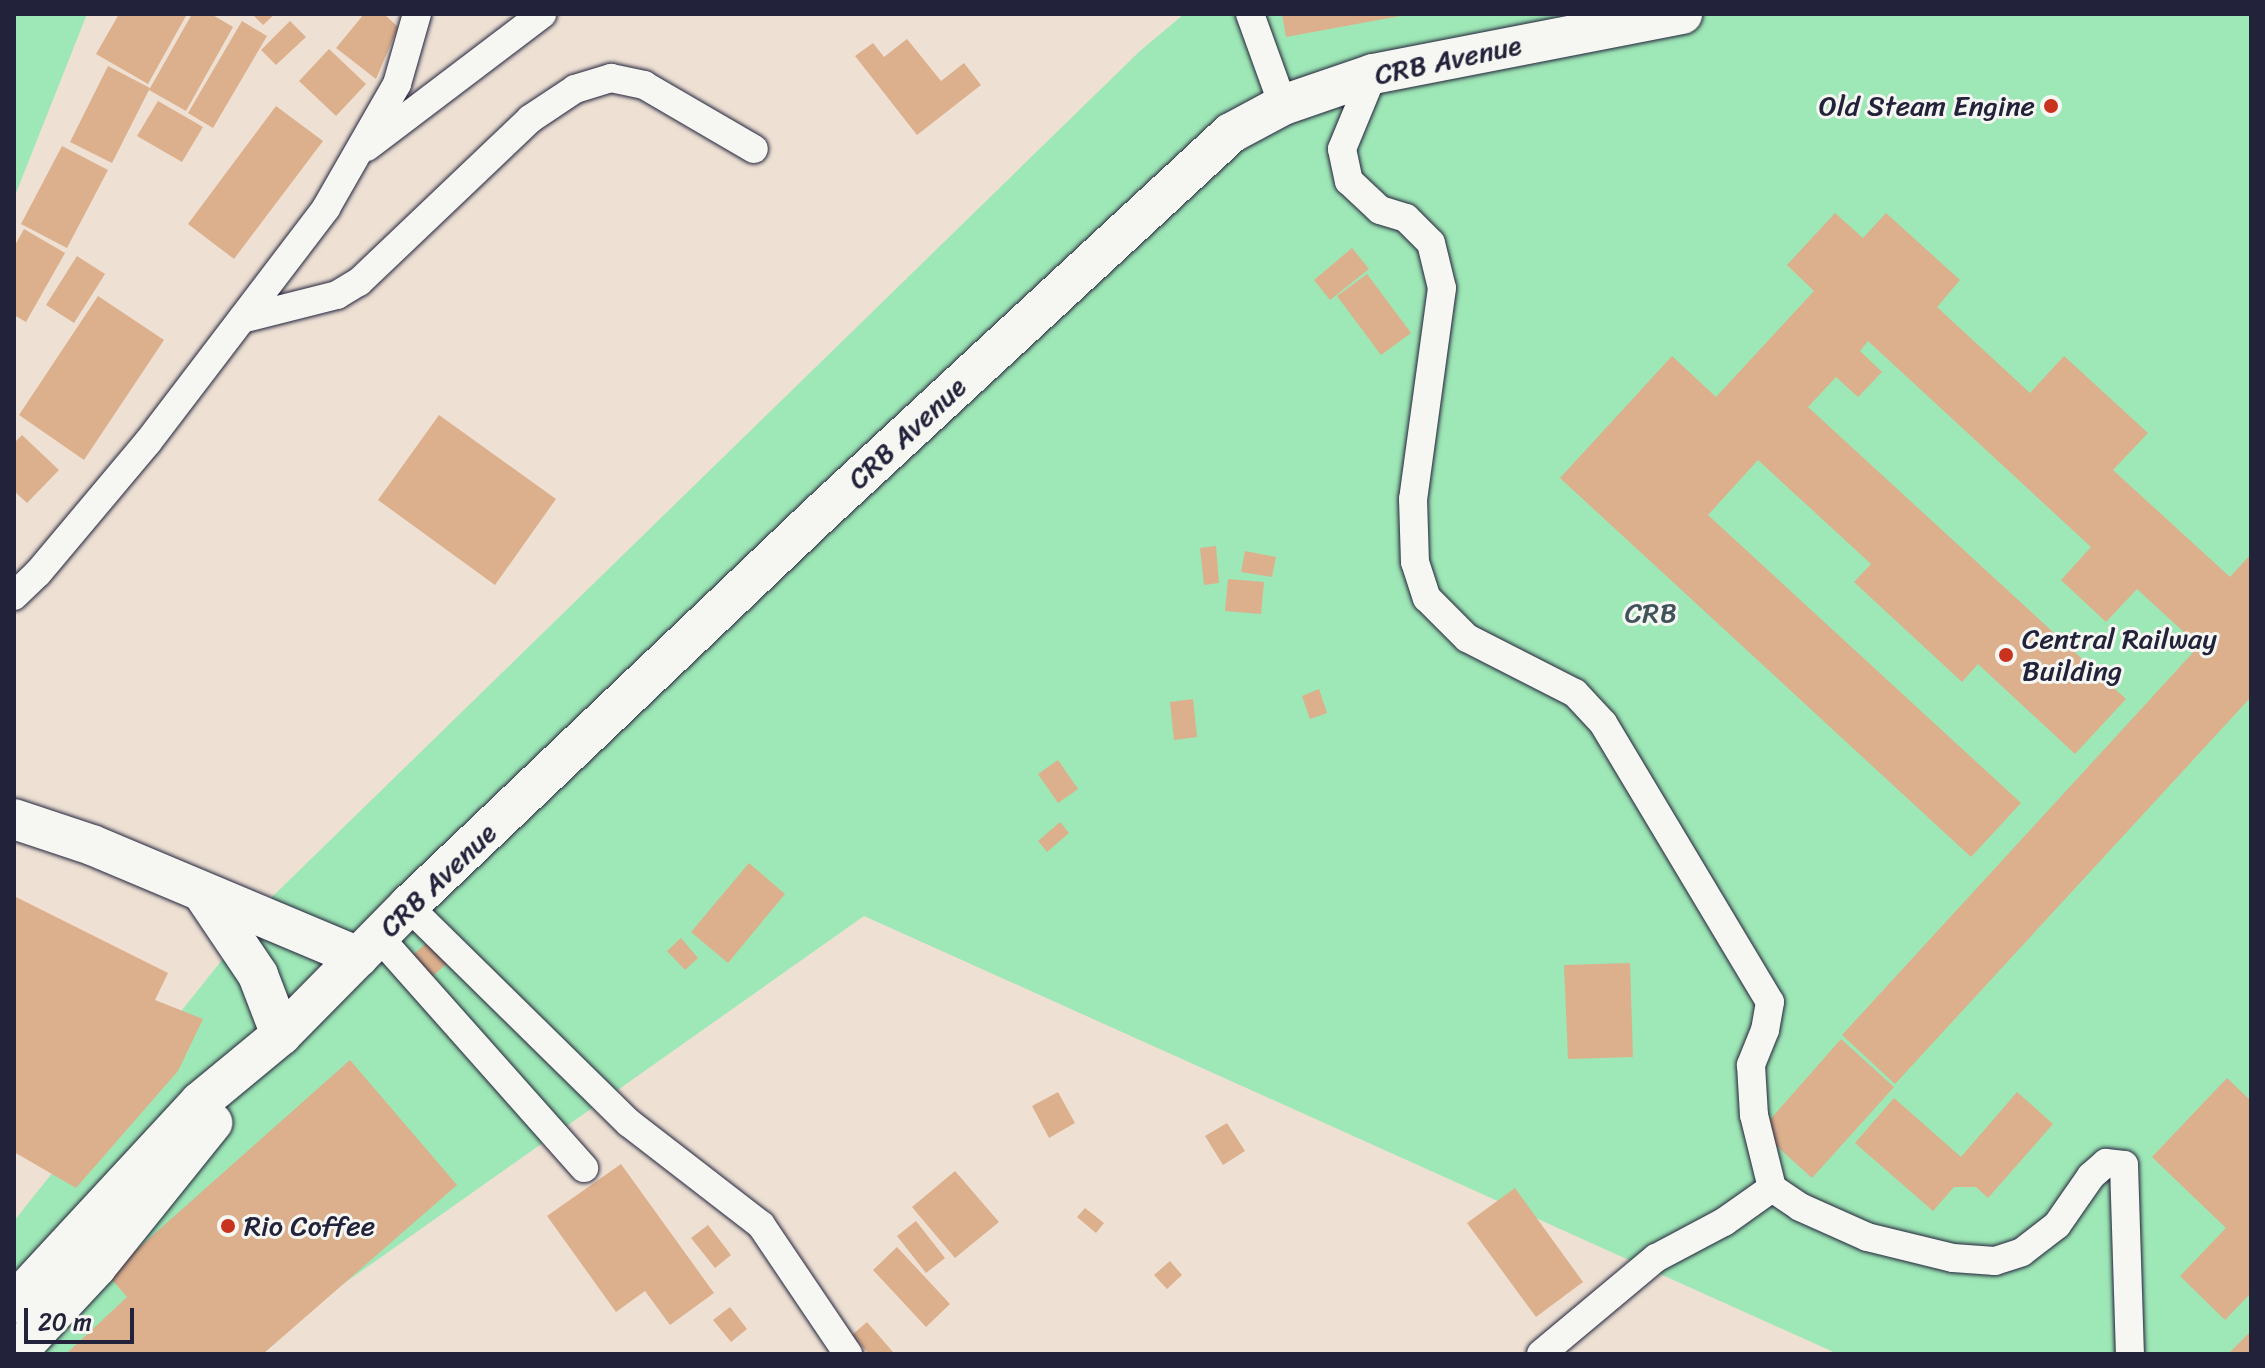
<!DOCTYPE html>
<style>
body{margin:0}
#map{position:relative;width:2265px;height:1368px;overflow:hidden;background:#eee1d4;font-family:Sriracha,sans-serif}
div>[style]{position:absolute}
.green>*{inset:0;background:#9ee7b6}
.building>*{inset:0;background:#dcb08d}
.roads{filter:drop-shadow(0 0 2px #22223b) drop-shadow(0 0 2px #22223b)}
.street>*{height:28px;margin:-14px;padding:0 14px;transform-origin:14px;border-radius:14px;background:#f6f6f2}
.secondary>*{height:40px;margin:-20px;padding:0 20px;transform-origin:20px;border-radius:20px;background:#f6f6f2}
.dots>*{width:22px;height:22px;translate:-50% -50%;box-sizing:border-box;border:4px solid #f6f6f2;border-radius:50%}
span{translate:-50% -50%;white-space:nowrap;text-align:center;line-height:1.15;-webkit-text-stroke:6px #f6f6f2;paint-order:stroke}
.street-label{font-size:28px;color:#22223b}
.poi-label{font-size:28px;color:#22223b}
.right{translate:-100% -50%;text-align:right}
.left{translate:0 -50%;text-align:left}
.park-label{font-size:28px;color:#41535a}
.frame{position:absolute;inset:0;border:16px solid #22223b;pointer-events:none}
.scale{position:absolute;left:24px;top:1308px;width:110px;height:36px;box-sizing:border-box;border:4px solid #22223b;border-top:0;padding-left:10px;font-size:24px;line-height:28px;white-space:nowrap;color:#22223b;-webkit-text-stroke:6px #f6f6f2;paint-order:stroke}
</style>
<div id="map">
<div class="green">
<div style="clip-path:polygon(14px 14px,87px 14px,14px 198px)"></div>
<div style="clip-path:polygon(1184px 14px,2251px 14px,2251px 1354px,1838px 1354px,864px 916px,244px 1354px,14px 1354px,14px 1221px,273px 896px,1140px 51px)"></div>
</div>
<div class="building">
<div style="clip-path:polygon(119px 14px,187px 14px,148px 84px,96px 54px)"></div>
<div style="clip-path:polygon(192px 14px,211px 14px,233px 27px,186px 111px,149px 90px)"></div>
<div style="clip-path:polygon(252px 14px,275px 14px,263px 25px)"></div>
<div style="clip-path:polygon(364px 14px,384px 14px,398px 27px,376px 79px,336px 48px)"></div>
<div style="clip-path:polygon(1282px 14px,1400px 14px,1400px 16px,1286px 37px)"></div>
<div style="clip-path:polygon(242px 21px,267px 36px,213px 128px,188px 113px)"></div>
<div style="clip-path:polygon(290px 21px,306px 37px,276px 65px,261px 50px)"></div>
<div style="clip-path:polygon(907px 39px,941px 81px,964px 63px,981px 85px,917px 135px,855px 56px,873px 43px,884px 57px)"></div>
<div style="clip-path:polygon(329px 49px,366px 84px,336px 116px,299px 81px)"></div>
<div style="clip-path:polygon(108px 66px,150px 88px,112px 163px,70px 142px)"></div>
<div style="clip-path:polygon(158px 101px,203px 127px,182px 162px,137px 136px)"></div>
<div style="clip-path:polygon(276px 106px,323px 141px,234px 259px,188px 224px)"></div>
<div style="clip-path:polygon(62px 146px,108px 170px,67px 248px,21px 224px)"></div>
<div style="clip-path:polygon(1835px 213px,1863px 238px,1886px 213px,1960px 280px,1937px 307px,2030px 393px,2064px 356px,2148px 433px,2113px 470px,2230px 577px,2251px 554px,2251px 697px,1895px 1084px,1842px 1035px,2199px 646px,2137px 589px,2106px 622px,2061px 580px,2091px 547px,1868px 341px,1860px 351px,1882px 372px,1858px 397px,1836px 377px,1808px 407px,2126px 699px,2075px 754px,1978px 664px,1962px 682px,1854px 582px,1871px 564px,1758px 460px,1708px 515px,2021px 803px,1971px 857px,1560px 478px,1672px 356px,1716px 397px,1814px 291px,1787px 265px)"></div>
<div style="clip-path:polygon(24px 229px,65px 253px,26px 322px,14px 315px,14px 247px)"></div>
<div style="clip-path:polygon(1352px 248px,1369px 269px,1330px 300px,1314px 280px)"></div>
<div style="clip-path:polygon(77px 256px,105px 274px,74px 323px,46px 305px)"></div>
<div style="clip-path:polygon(1367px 274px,1411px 333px,1381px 355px,1337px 296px)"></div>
<div style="clip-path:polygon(98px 296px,164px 340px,84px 460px,19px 415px)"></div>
<div style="clip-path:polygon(439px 415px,556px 499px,495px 585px,378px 500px)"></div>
<div style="clip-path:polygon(22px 435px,59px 470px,27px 503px,14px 491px,14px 443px)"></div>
<div style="clip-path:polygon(1216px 546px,1219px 583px,1204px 585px,1200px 548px)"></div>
<div style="clip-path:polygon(1245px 551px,1276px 557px,1272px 577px,1241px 572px)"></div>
<div style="clip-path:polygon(1228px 579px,1264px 582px,1261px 614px,1225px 611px)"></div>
<div style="clip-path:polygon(1319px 689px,1327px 713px,1310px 719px,1302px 696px)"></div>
<div style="clip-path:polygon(1193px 699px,1197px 737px,1174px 740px,1170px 702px)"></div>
<div style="clip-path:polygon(1058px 760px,1078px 789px,1058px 803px,1038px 774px)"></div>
<div style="clip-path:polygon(1060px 822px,1069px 833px,1047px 852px,1038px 841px)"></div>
<div style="clip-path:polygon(749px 863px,785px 894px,728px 963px,691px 932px)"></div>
<div style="clip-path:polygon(14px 896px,168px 973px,155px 1000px,203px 1019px,178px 1071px,76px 1188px,14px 1152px)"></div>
<div style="clip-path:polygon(681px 938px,698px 958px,685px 970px,667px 951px)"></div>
<div style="clip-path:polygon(430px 940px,450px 961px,428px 980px,408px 959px)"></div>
<div style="clip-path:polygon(1630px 963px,1633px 1057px,1568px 1059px,1564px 965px)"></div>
<div style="clip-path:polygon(1841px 1039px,1894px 1087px,1812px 1178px,1760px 1131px)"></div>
<div style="clip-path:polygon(350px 1060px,457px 1185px,263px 1354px,66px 1354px,127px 1297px,108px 1275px)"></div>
<div style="clip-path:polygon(2227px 1078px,2251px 1101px,2251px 1293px,2225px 1320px,2180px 1276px,2226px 1228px,2152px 1157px)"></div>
<div style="clip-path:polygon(1058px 1092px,1075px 1123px,1049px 1138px,1032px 1106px)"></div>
<div style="clip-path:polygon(2017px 1092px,2053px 1124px,1988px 1198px,1976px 1187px,1954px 1187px,1933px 1211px,1855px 1143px,1894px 1098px,1961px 1157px)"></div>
<div style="clip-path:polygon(1227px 1123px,1245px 1151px,1223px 1165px,1205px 1136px)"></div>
<div style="clip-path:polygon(621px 1164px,714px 1293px,670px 1325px,645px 1291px,616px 1312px,547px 1216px)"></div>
<div style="clip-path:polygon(955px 1171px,999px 1222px,955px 1258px,912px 1207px)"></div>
<div style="clip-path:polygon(1515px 1188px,1583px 1282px,1536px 1317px,1467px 1223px)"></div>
<div style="clip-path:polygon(1085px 1208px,1104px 1223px,1096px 1233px,1077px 1217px)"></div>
<div style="clip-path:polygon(916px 1221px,945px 1258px,926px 1273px,897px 1236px)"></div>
<div style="clip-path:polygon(708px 1225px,731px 1255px,715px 1268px,691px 1238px)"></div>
<div style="clip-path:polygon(897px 1247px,950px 1304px,926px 1327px,873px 1270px)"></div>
<div style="clip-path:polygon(1170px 1261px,1182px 1275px,1167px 1289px,1154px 1275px)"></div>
<div style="clip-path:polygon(730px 1307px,747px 1329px,731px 1342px,713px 1320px)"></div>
<div style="clip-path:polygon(867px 1322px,893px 1352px,890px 1354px,869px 1354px,852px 1335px)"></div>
<div style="clip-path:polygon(2251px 1331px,2251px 1354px,2228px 1354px)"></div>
</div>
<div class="roads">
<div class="street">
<div style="left:1250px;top:14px;width:97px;rotate:70.1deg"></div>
<div style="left:1373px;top:74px;width:81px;rotate:112.5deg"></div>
<div style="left:1342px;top:149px;width:33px;rotate:78deg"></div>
<div style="left:1349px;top:181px;width:42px;rotate:43.1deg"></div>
<div style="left:1380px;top:210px;width:27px;rotate:17deg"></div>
<div style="left:1406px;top:218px;width:35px;rotate:45deg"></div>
<div style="left:1431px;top:243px;width:46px;rotate:76.3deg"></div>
<div style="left:1442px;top:288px;width:213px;rotate:97.8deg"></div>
<div style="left:1413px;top:499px;width:63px;rotate:88.2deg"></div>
<div style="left:1415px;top:562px;width:38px;rotate:72deg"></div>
<div style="left:1427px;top:598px;width:57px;rotate:45deg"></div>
<div style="left:1467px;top:638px;width:121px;rotate:27deg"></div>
<div style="left:1575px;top:693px;width:41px;rotate:47deg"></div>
<div style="left:1603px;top:723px;width:325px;rotate:59.1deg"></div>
<div style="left:1770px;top:1002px;width:28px;rotate:100deg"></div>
<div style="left:1765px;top:1030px;width:38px;rotate:112deg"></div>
<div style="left:1751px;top:1065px;width:50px;rotate:86.6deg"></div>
<div style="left:1754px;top:1115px;width:75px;rotate:76.1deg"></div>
<div style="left:367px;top:147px;width:220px;rotate:-37.2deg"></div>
<div style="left:242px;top:319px;width:98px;rotate:-14.2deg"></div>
<div style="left:337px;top:295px;width:26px;rotate:-31deg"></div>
<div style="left:359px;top:282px;width:236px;rotate:-43.6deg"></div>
<div style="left:530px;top:119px;width:54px;rotate:-33.7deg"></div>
<div style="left:575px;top:89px;width:38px;rotate:-17deg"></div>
<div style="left:611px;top:78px;width:34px;rotate:12deg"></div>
<div style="left:644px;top:85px;width:127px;rotate:30.2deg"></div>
<div style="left:14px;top:596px;width:33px;rotate:-44deg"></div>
<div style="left:38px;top:573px;width:171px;rotate:-50deg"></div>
<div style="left:148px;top:442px;width:294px;rotate:-52.7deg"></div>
<div style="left:326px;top:208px;width:143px;rotate:-60.2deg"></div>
<div style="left:397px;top:84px;width:73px;rotate:-74.1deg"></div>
<div style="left:408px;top:906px;width:310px;rotate:44.5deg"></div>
<div style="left:629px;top:1123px;width:167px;rotate:37.7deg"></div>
<div style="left:761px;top:1225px;width:156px;rotate:56deg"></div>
<div style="left:387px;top:946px;width:297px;rotate:48.4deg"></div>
<div style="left:1541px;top:1354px;width:150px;rotate:-39.9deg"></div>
<div style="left:1656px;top:1258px;width:77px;rotate:-27.9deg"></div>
<div style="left:1724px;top:1222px;width:59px;rotate:-35.3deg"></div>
<div style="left:1772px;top:1188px;width:34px;rotate:34deg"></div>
<div style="left:1800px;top:1207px;width:73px;rotate:24.1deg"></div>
<div style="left:1867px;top:1237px;width:89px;rotate:13.7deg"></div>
<div style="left:1953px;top:1258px;width:42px;rotate:4.1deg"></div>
<div style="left:1995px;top:1261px;width:28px;rotate:-18deg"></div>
<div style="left:2022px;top:1252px;width:44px;rotate:-37.6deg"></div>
<div style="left:2057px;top:1225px;width:60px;rotate:-55.2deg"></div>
<div style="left:2091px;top:1176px;width:20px;rotate:-41deg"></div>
<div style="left:2106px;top:1163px;width:18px;rotate:6deg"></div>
<div style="left:2124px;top:1165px;width:189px;rotate:88.2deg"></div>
</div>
<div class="secondary">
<div style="left:14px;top:819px;width:82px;rotate:18.4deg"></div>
<div style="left:92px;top:845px;width:289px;rotate:22.8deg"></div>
<div style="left:203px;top:893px;width:99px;rotate:56.1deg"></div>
<div style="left:258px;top:975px;width:64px;rotate:69deg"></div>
<div style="left:14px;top:1303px;width:274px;rotate:-47.2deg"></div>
<div style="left:200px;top:1102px;width:105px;rotate:-39.6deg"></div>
<div style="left:281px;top:1035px;width:181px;rotate:-45.4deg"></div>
<div style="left:408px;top:906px;width:570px;rotate:-43.58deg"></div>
<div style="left:821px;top:513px;width:559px;rotate:-42.83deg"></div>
<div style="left:1231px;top:133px;width:59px;rotate:-28.3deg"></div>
<div style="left:1283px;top:105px;width:95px;rotate:-19deg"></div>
<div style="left:1373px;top:74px;width:315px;rotate:-11deg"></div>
<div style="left:15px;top:1354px;width:120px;rotate:-47deg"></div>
<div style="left:97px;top:1266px;width:184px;rotate:-51.2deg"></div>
</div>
</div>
<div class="dots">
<div style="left:2051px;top:106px;background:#c8321e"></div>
<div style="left:2006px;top:655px;background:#c8321e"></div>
<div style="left:228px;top:1226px;background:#c8321e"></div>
</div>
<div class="street-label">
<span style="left:1448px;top:60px;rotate:-12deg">CRB Avenue</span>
<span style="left:907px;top:433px;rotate:-43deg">CRB Avenue</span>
<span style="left:438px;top:880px;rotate:-44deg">CRB Avenue</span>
</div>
<div class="poi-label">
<span class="right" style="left:2035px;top:106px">Old Steam Engine</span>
<span class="left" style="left:2022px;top:655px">Central Railway<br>Building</span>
<span class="left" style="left:244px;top:1226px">Rio Coffee</span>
</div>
<div class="park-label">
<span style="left:1651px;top:613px">CRB</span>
</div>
<div class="frame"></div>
<div class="scale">20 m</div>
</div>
